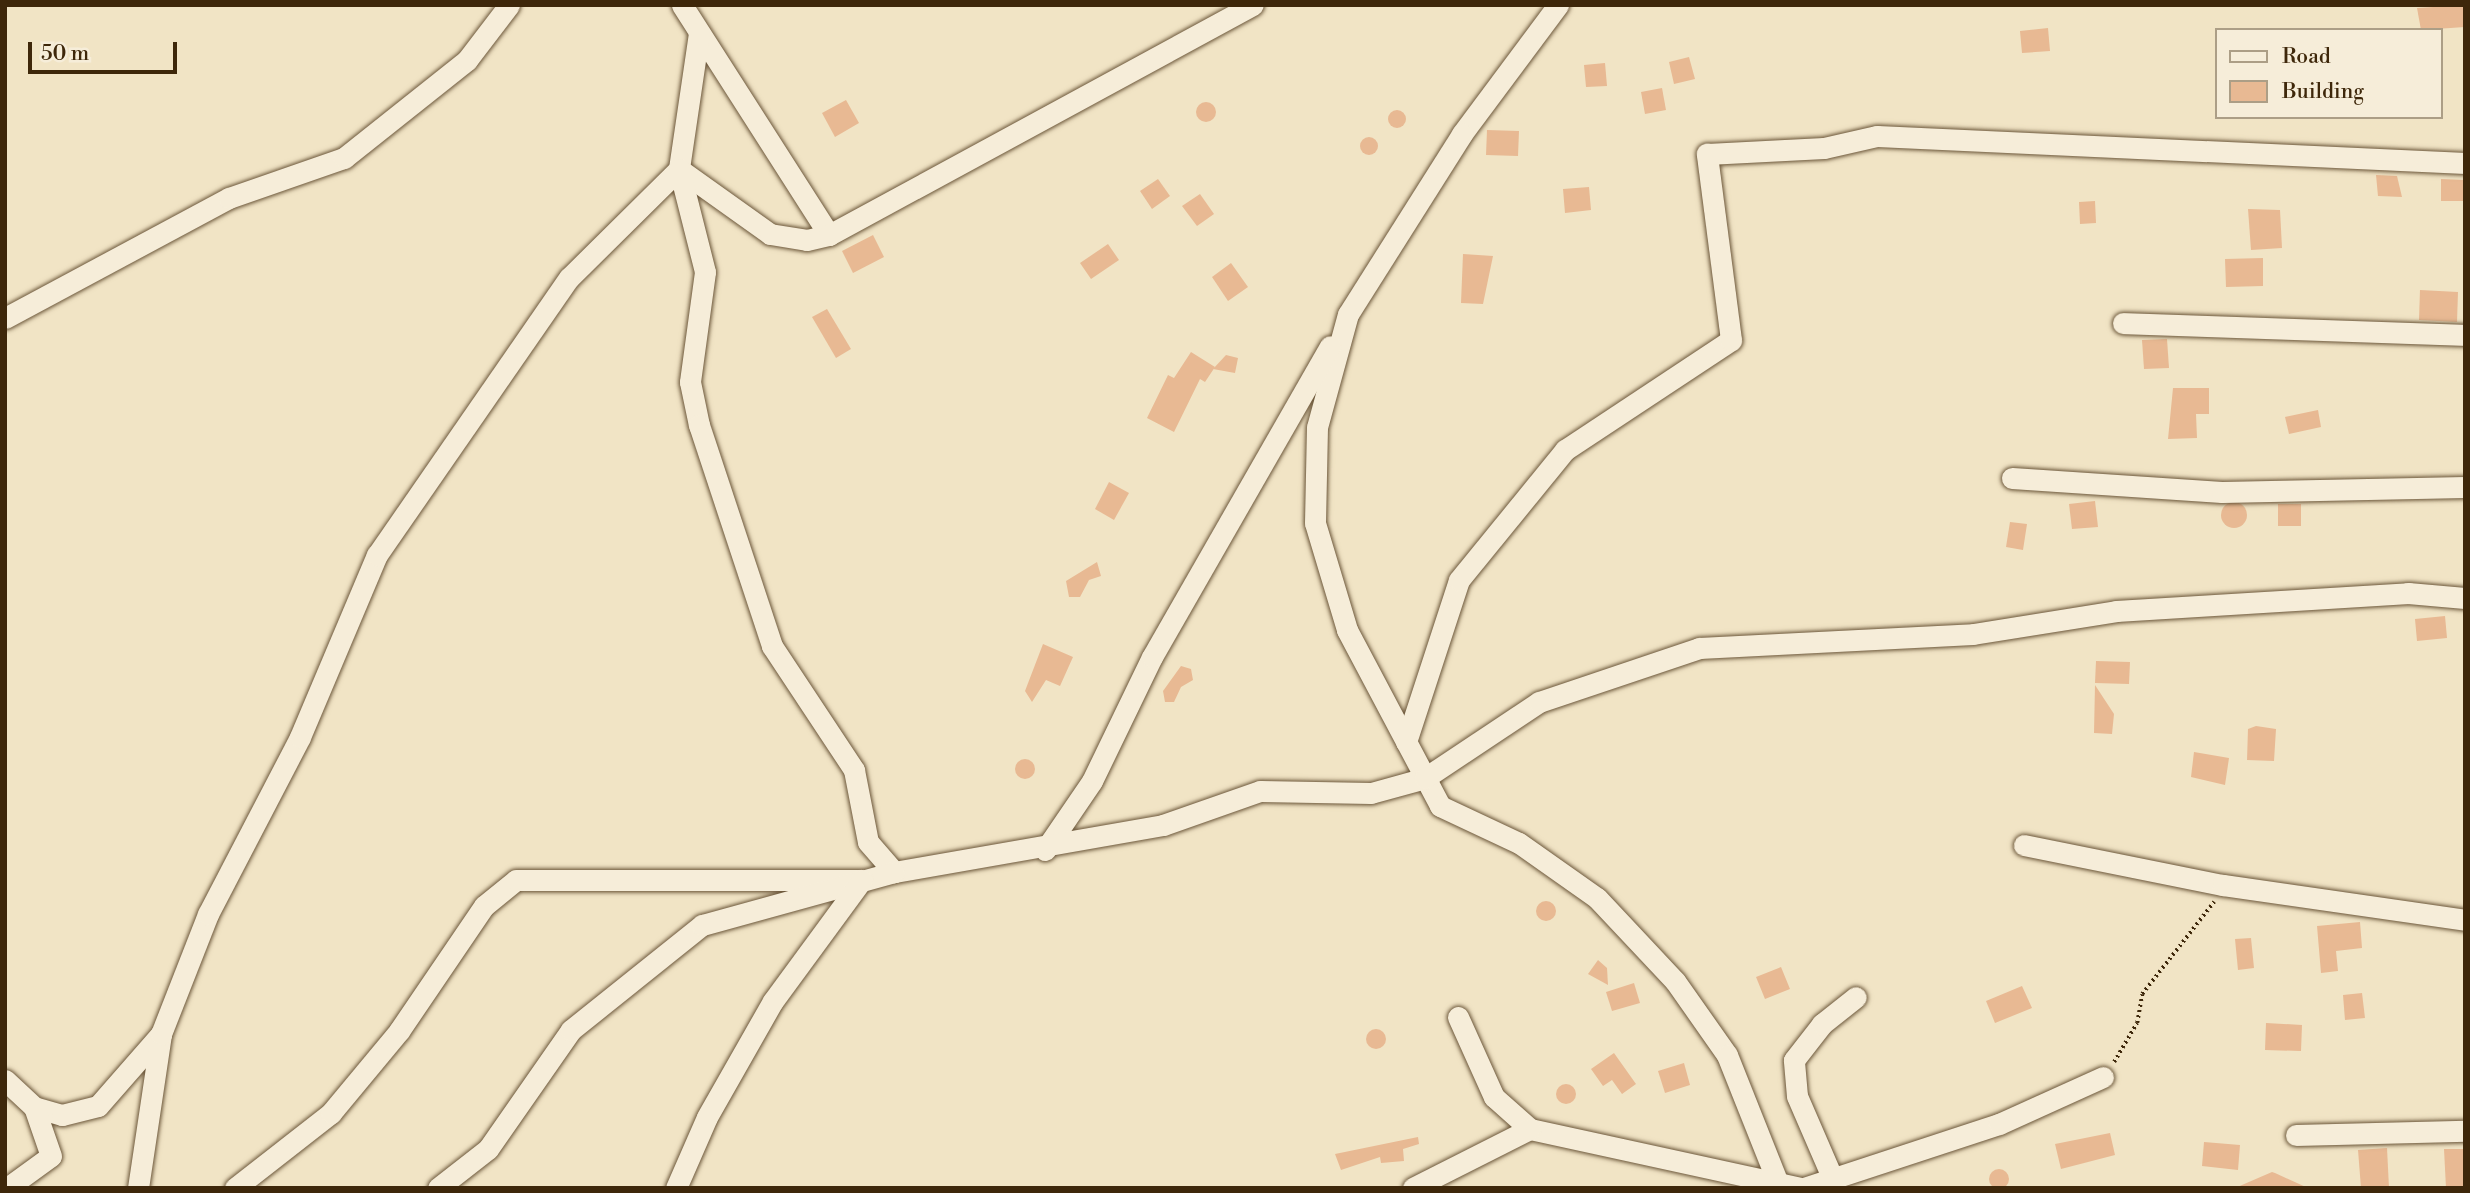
<!DOCTYPE html>
<style>
body{margin:0}
#map{position:relative;width:2470px;height:1193px;overflow:hidden;background:#f1e4c5;font-family:"Libre Bodoni",serif}
div>[style]{position:absolute}
.building>*{inset:0;background:#e8b993}
.round{border-radius:50%}
.path>*{height:3.5px;margin-top:-1.75px;transform-origin:0;background:repeating-linear-gradient(90deg,#3e270a 0 2px,transparent 0 5.5px)}
.roads{filter:drop-shadow(0 0 2px #6b5639) drop-shadow(0 0 2px #6b5639)}
.street>*{height:21px;margin:-10.5px;padding:0 10.5px;transform-origin:10.5px;border-radius:10.5px;background:#f6edd9}
span{translate:-50% -50%;white-space:nowrap;text-align:center;line-height:1.15;-webkit-text-stroke:5px #f6edd9;paint-order:stroke}
.frame{position:absolute;inset:0;border:7px solid #3e270a;pointer-events:none}
.legend{position:absolute;left:2215px;top:28px;width:228px;height:91px;box-sizing:border-box;background:#f6edd9;border:2px solid #ac9e86;margin:0;padding:9px 12px;list-style:none;font-size:21px;color:#3e270a}
.legend li{display:flex;align-items:center;gap:14px;height:35px}
.legend b{width:35px;border:2px solid #ac9e86}
.scale{position:absolute;left:28px;top:42px;width:149px;height:32px;box-sizing:border-box;border:4px solid #3e270a;border-top:0;padding-left:9px;font-size:21px;line-height:24px;white-space:nowrap;color:#3e270a;-webkit-text-stroke:5px #f6edd9;paint-order:stroke}
</style>
<div id="map">
<div class="building">
<div style="clip-path:polygon(2465px 5px,2465px 27px,2421px 30px,2417px 8px)"></div>
<div style="clip-path:polygon(2048px 28px,2050px 51px,2022px 53px,2020px 31px)"></div>
<div style="clip-path:polygon(1689px 57px,1695px 79px,1674px 84px,1669px 62px)"></div>
<div style="clip-path:polygon(1605px 63px,1607px 86px,1586px 87px,1584px 65px)"></div>
<div style="clip-path:polygon(1662px 88px,1666px 110px,1645px 114px,1641px 92px)"></div>
<div style="clip-path:polygon(846px 100px,859px 123px,835px 137px,822px 113px)"></div>
<div class="round" style="left:1196px;top:102px;width:20px;height:20px"></div>
<div class="round" style="left:1388px;top:110px;width:18px;height:18px"></div>
<div style="clip-path:polygon(1487px 130px,1519px 131px,1518px 156px,1486px 155px)"></div>
<div class="round" style="left:1360px;top:137px;width:18px;height:18px"></div>
<div style="clip-path:polygon(2376px 175px,2397px 176px,2402px 197px,2378px 196px)"></div>
<div style="clip-path:polygon(1158px 179px,1170px 196px,1152px 209px,1140px 191px)"></div>
<div style="clip-path:polygon(2441px 179px,2465px 180px,2465px 201px,2441px 201px)"></div>
<div style="clip-path:polygon(1589px 187px,1591px 210px,1565px 213px,1563px 189px)"></div>
<div style="clip-path:polygon(1200px 194px,1214px 214px,1197px 226px,1182px 206px)"></div>
<div style="clip-path:polygon(2095px 201px,2096px 223px,2080px 224px,2079px 202px)"></div>
<div style="clip-path:polygon(2248px 209px,2280px 210px,2282px 248px,2251px 250px)"></div>
<div style="clip-path:polygon(873px 235px,884px 257px,853px 273px,842px 251px)"></div>
<div style="clip-path:polygon(1108px 244px,1119px 260px,1091px 279px,1080px 263px)"></div>
<div style="clip-path:polygon(1463px 254px,1493px 256px,1483px 304px,1461px 303px)"></div>
<div style="clip-path:polygon(2263px 258px,2263px 286px,2226px 287px,2225px 259px)"></div>
<div style="clip-path:polygon(1231px 263px,1248px 287px,1228px 301px,1212px 277px)"></div>
<div style="clip-path:polygon(2420px 290px,2458px 292px,2457px 322px,2419px 320px)"></div>
<div style="clip-path:polygon(827px 309px,851px 349px,836px 358px,812px 317px)"></div>
<div style="clip-path:polygon(2167px 339px,2169px 368px,2144px 369px,2142px 340px)"></div>
<div style="clip-path:polygon(1191px 352px,1215px 367px,1205px 382px,1200px 379px,1174px 432px,1147px 418px,1168px 375px,1174px 378px)"></div>
<div style="clip-path:polygon(1226px 355px,1238px 358px,1235px 373px,1213px 369px)"></div>
<div style="clip-path:polygon(2173px 388px,2209px 388px,2209px 414px,2196px 414px,2197px 438px,2168px 439px)"></div>
<div style="clip-path:polygon(2318px 410px,2321px 427px,2289px 434px,2285px 417px)"></div>
<div style="clip-path:polygon(1109px 482px,1129px 493px,1114px 520px,1095px 509px)"></div>
<div style="clip-path:polygon(2095px 501px,2098px 527px,2072px 529px,2069px 504px)"></div>
<div class="round" style="left:2221px;top:502px;width:26px;height:26px"></div>
<div style="clip-path:polygon(2278px 504px,2301px 504px,2301px 526px,2278px 526px)"></div>
<div style="clip-path:polygon(2010px 522px,2027px 524px,2023px 550px,2006px 547px)"></div>
<div style="clip-path:polygon(1097px 562px,1101px 576px,1089px 580px,1080px 597px,1069px 597px,1066px 581px)"></div>
<div style="clip-path:polygon(2445px 616px,2447px 638px,2417px 641px,2415px 619px)"></div>
<div style="clip-path:polygon(1043px 644px,1073px 657px,1060px 686px,1046px 680px,1032px 702px,1025px 691px)"></div>
<div style="clip-path:polygon(2096px 661px,2130px 662px,2129px 684px,2095px 683px)"></div>
<div style="clip-path:polygon(1181px 666px,1191px 669px,1193px 680px,1181px 687px,1174px 702px,1165px 702px,1163px 691px)"></div>
<div style="clip-path:polygon(2095px 685px,2114px 714px,2112px 734px,2094px 733px)"></div>
<div style="clip-path:polygon(2256px 726px,2276px 729px,2274px 761px,2247px 760px,2248px 729px)"></div>
<div style="clip-path:polygon(2194px 752px,2229px 758px,2225px 785px,2191px 777px)"></div>
<div class="round" style="left:1015px;top:759px;width:20px;height:20px"></div>
<div class="round" style="left:1536px;top:901px;width:20px;height:20px"></div>
<div style="clip-path:polygon(2360px 922px,2362px 948px,2336px 951px,2338px 971px,2321px 973px,2317px 926px)"></div>
<div style="clip-path:polygon(2251px 938px,2254px 968px,2238px 970px,2235px 939px)"></div>
<div style="clip-path:polygon(1598px 960px,1607px 968px,1608px 985px,1588px 974px)"></div>
<div style="clip-path:polygon(1781px 967px,1790px 989px,1765px 999px,1756px 977px)"></div>
<div style="clip-path:polygon(1634px 983px,1640px 1003px,1612px 1011px,1606px 992px)"></div>
<div style="clip-path:polygon(2022px 986px,2032px 1008px,1995px 1023px,1986px 1001px)"></div>
<div style="clip-path:polygon(2362px 993px,2365px 1018px,2345px 1020px,2343px 995px)"></div>
<div style="clip-path:polygon(2266px 1023px,2302px 1025px,2301px 1051px,2265px 1050px)"></div>
<div class="round" style="left:1366px;top:1029px;width:20px;height:20px"></div>
<div style="clip-path:polygon(1614px 1053px,1636px 1084px,1622px 1094px,1612px 1080px,1603px 1086px,1591px 1069px)"></div>
<div style="clip-path:polygon(1684px 1063px,1690px 1085px,1665px 1093px,1658px 1071px)"></div>
<div class="round" style="left:1556px;top:1084px;width:20px;height:20px"></div>
<div style="clip-path:polygon(2110px 1133px,2115px 1155px,2061px 1169px,2055px 1144px)"></div>
<div style="clip-path:polygon(1418px 1137px,1419px 1144px,1403px 1149px,1404px 1161px,1381px 1163px,1380px 1157px,1341px 1170px,1335px 1154px)"></div>
<div style="clip-path:polygon(2204px 1142px,2240px 1145px,2238px 1170px,2202px 1166px)"></div>
<div style="clip-path:polygon(2387px 1148px,2389px 1188px,2361px 1188px,2358px 1150px)"></div>
<div style="clip-path:polygon(2444px 1149px,2465px 1149px,2465px 1188px,2446px 1188px)"></div>
<div class="round" style="left:1989px;top:1169px;width:20px;height:20px"></div>
<div style="clip-path:polygon(2272px 1172px,2275px 1173px,2308px 1188px,2235px 1188px)"></div>
</div>
<div class="path">
<div style="left:2114px;top:1062px;width:45px;rotate:-59.5deg"></div>
<div style="left:2137px;top:1023px;width:29px;rotate:-80deg"></div>
<div style="left:2142px;top:994px;width:117px;rotate:-52deg"></div>
</div>
<div class="roads">
<div class="street">
<div style="left:682px;top:5px;width:273px;rotate:57.4deg"></div>
<div style="left:1558px;top:5px;width:161px;rotate:126.7deg"></div>
<div style="left:1462px;top:134px;width:213px;rotate:122.3deg"></div>
<div style="left:1348px;top:314px;width:117px;rotate:105.3deg"></div>
<div style="left:1317px;top:427px;width:96px;rotate:91.2deg"></div>
<div style="left:1315px;top:523px;width:112px;rotate:73.3deg"></div>
<div style="left:1347px;top:630px;width:199px;rotate:62.1deg"></div>
<div style="left:1440px;top:806px;width:87px;rotate:25.1deg"></div>
<div style="left:1519px;top:843px;width:95px;rotate:35.2deg"></div>
<div style="left:1597px;top:898px;width:114px;rotate:46.8deg"></div>
<div style="left:1675px;top:981px;width:90px;rotate:54.9deg"></div>
<div style="left:1727px;top:1055px;width:143px;rotate:68.3deg"></div>
<div style="left:699px;top:33px;width:137px;rotate:98.4deg"></div>
<div style="left:679px;top:169px;width:112px;rotate:35.5deg"></div>
<div style="left:770px;top:234px;width:37px;rotate:9deg"></div>
<div style="left:807px;top:240px;width:23px;rotate:-13deg"></div>
<div style="left:829px;top:235px;width:482px;rotate:-28.5deg"></div>
<div style="left:5px;top:318px;width:254px;rotate:-28.2deg"></div>
<div style="left:229px;top:198px;width:122px;rotate:-19.2deg"></div>
<div style="left:344px;top:158px;width:157px;rotate:-38.5deg"></div>
<div style="left:467px;top:60px;width:69px;rotate:-52.6deg"></div>
<div style="left:2123px;top:323px;width:342px;rotate:2deg"></div>
<div style="left:2012px;top:478px;width:210px;rotate:3.8deg"></div>
<div style="left:2222px;top:492px;width:243px;rotate:-1.2deg"></div>
<div style="left:1406px;top:742px;width:170px;rotate:-71.9deg"></div>
<div style="left:1459px;top:580px;width:168px;rotate:-50.8deg"></div>
<div style="left:1565px;top:450px;width:199px;rotate:-33.5deg"></div>
<div style="left:1731px;top:340px;width:188px;rotate:-97.4deg"></div>
<div style="left:1707px;top:154px;width:117px;rotate:-2.9deg"></div>
<div style="left:1824px;top:148px;width:54px;rotate:-12.8deg"></div>
<div style="left:1877px;top:136px;width:589px;rotate:2.63deg"></div>
<div style="left:2024px;top:845px;width:203px;rotate:11.4deg"></div>
<div style="left:2223px;top:885px;width:245px;rotate:8.2deg"></div>
<div style="left:1045px;top:850px;width:83px;rotate:-55.7deg"></div>
<div style="left:1092px;top:781px;width:138px;rotate:-64.2deg"></div>
<div style="left:1152px;top:657px;width:358px;rotate:-60.2deg"></div>
<div style="left:1458px;top:1017px;width:88px;rotate:65.8deg"></div>
<div style="left:1494px;top:1097px;width:48px;rotate:41.6deg"></div>
<div style="left:1530px;top:1129px;width:276px;rotate:12.3deg"></div>
<div style="left:5px;top:1080px;width:40px;rotate:43deg"></div>
<div style="left:34px;top:1107px;width:29px;rotate:16deg"></div>
<div style="left:62px;top:1115px;width:37px;rotate:-14deg"></div>
<div style="left:98px;top:1106px;width:96px;rotate:-48.8deg"></div>
<div style="left:2296px;top:1135px;width:169px;rotate:-1.4deg"></div>
<div style="left:1832px;top:1177px;width:88px;rotate:-113.4deg"></div>
<div style="left:1797px;top:1096px;width:36px;rotate:-95deg"></div>
<div style="left:1794px;top:1060px;width:46px;rotate:-52.1deg"></div>
<div style="left:1822px;top:1024px;width:43px;rotate:-38.5deg"></div>
<div style="left:7px;top:1188px;width:54px;rotate:-36deg"></div>
<div style="left:51px;top:1156px;width:52px;rotate:-109.1deg"></div>
<div style="left:138px;top:1188px;width:156px;rotate:-81.5deg"></div>
<div style="left:161px;top:1034px;width:129px;rotate:-68.6deg"></div>
<div style="left:208px;top:914px;width:199px;rotate:-62.5deg"></div>
<div style="left:300px;top:737px;width:198px;rotate:-67.1deg"></div>
<div style="left:377px;top:555px;width:337px;rotate:-55.3deg"></div>
<div style="left:569px;top:278px;width:155px;rotate:-44.7deg"></div>
<div style="left:679px;top:169px;width:106px;rotate:75.8deg"></div>
<div style="left:705px;top:272px;width:111px;rotate:97.8deg"></div>
<div style="left:690px;top:382px;width:44px;rotate:78.2deg"></div>
<div style="left:699px;top:425px;width:233px;rotate:71.7deg"></div>
<div style="left:772px;top:646px;width:149px;rotate:56.5deg"></div>
<div style="left:854px;top:770px;width:73px;rotate:79deg"></div>
<div style="left:868px;top:842px;width:40px;rotate:49deg"></div>
<div style="left:894px;top:872px;width:273px;rotate:-9.9deg"></div>
<div style="left:1163px;top:825px;width:103px;rotate:-19.3deg"></div>
<div style="left:1260px;top:791px;width:111px;rotate:1deg"></div>
<div style="left:1371px;top:793px;width:56px;rotate:-15.5deg"></div>
<div style="left:1425px;top:778px;width:137px;rotate:-33.7deg"></div>
<div style="left:1539px;top:702px;width:169px;rotate:-18.6deg"></div>
<div style="left:1699px;top:648px;width:274px;rotate:-2.9deg"></div>
<div style="left:1973px;top:634px;width:145px;rotate:-9.1deg"></div>
<div style="left:2116px;top:611px;width:293px;rotate:-3.5deg"></div>
<div style="left:2408px;top:593px;width:57px;rotate:5deg"></div>
<div style="left:235px;top:1188px;width:122px;rotate:-38deg"></div>
<div style="left:331px;top:1113px;width:107px;rotate:-50.3deg"></div>
<div style="left:399px;top:1031px;width:151px;rotate:-55.8deg"></div>
<div style="left:484px;top:906px;width:41px;rotate:-39.1deg"></div>
<div style="left:516px;top:880px;width:346px"></div>
<div style="left:438px;top:1188px;width:63px;rotate:-38deg"></div>
<div style="left:488px;top:1149px;width:145px;rotate:-55.1deg"></div>
<div style="left:571px;top:1030px;width:168px;rotate:-38.7deg"></div>
<div style="left:702px;top:925px;width:199px;rotate:-15.4deg"></div>
<div style="left:676px;top:1188px;width:77px;rotate:-66.4deg"></div>
<div style="left:707px;top:1117px;width:133px;rotate:-60.4deg"></div>
<div style="left:773px;top:1001px;width:150px;rotate:-53.7deg"></div>
<div style="left:1413px;top:1188px;width:131px;rotate:-26.8deg"></div>
<div style="left:1804px;top:1188px;width:205px;rotate:-18.2deg"></div>
<div style="left:1999px;top:1124px;width:114px;rotate:-24.3deg"></div>
</div>
</div>
<div class="frame"></div>
<ul class="legend">
<li><b style="height:9px;background:#f6edd9"></b>Road</li>
<li><b style="height:19px;background:#e8b993"></b>Building</li>
</ul>
<div class="scale">50 m</div>
</div>
